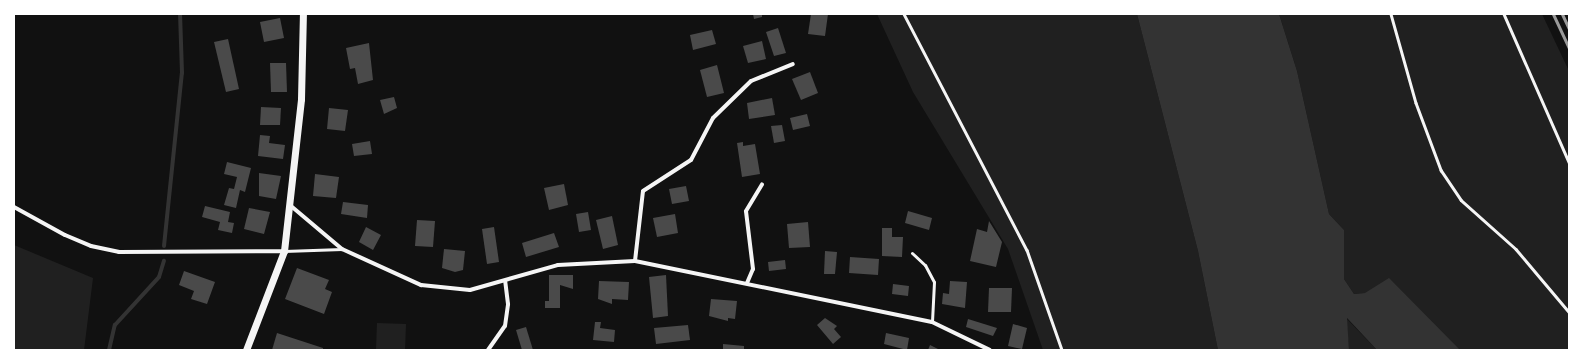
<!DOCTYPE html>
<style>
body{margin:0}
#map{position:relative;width:1583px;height:364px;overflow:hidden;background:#111;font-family:Cabin,sans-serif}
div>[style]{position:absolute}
.green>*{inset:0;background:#202020}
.water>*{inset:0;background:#333}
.stream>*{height:4px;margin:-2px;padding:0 2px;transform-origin:2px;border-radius:2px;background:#333}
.building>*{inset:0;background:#4a4a4a}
.path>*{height:2.5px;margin:-1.25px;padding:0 1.25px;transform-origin:1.25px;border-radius:1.25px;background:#f5f5f5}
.service>*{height:3px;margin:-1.5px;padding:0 1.5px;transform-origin:1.5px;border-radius:1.5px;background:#f5f5f5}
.minor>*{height:4px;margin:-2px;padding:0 2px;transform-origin:2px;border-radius:2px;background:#f5f5f5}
.tertiary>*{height:7px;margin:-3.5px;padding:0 3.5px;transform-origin:3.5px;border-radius:3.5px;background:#f5f5f5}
.rail>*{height:3px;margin:-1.5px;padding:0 1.5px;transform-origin:1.5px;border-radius:1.5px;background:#9a9a9a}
span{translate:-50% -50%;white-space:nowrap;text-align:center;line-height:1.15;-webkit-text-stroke:3px #fff;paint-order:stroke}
.frame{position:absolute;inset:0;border:15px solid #fff;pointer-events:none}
</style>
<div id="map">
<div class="green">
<div style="clip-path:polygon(877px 14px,1137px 14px,1198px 251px,1218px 350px,1043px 350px,1008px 249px,913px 92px)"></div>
<div style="clip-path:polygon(1279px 14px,1542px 14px,1569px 71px,1569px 350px,1460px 350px,1365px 293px,1354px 294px,1344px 279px,1344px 230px,1329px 214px,1297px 71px)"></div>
<div style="clip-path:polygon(14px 245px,93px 278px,84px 350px,14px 350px)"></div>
<div style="clip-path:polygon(1346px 318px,1377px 350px,1349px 350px)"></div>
<div style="clip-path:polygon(377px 323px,406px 324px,405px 350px,376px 350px)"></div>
</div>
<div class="water">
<div style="clip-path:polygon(1137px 14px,1279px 14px,1297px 71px,1329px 214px,1344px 230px,1344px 279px,1354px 294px,1365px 293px,1389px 278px,1460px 350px,1377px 350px,1347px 318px,1349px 350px,1218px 350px,1198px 251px)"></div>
</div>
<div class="stream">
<div style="left:164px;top:246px;width:174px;rotate:-84.1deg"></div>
<div style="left:182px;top:73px;width:59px;rotate:-91.9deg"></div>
<div style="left:109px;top:350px;width:26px;rotate:-77deg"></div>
<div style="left:115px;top:325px;width:65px;rotate:-47.5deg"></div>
<div style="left:159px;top:277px;width:17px;rotate:-73deg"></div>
</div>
<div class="building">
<div style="clip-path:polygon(753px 14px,762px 14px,762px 17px,754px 19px)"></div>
<div style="clip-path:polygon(811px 14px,828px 14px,825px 36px,808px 34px)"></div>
<div style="clip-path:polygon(280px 18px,284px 38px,264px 42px,260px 22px)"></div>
<div style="clip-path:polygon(778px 28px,786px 53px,774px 56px,766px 32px)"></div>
<div style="clip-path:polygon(712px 30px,716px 44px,693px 50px,690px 35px)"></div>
<div style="clip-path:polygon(228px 39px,239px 89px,226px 92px,214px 42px)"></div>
<div style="clip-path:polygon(762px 41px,766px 59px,748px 63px,743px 46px)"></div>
<div style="clip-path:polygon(369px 43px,373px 80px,358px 84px,355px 68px,350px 69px,346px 48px)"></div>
<div style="clip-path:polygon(270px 63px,286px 63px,287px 92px,271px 92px)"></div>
<div style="clip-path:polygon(717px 65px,724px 93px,707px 97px,700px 70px)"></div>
<div style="clip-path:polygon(810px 72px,818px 93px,801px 100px,792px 79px)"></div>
<div style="clip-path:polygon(394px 97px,397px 108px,384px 114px,380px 100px)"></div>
<div style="clip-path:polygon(772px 98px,775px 115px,749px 119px,747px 103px)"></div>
<div style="clip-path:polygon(261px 107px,281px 108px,280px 125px,260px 125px)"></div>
<div style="clip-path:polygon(329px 108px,348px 110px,345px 131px,327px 129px)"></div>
<div style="clip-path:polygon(807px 114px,810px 126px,793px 130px,790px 118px)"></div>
<div style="clip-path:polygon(782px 125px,785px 141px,774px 143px,771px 126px)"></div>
<div style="clip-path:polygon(260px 135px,270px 136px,269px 143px,285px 145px,283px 159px,258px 156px)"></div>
<div style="clip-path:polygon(370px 141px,372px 154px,354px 156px,352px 144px)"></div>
<div style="clip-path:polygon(743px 142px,743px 146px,755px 144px,760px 174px,742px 177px,737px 143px)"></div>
<div style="clip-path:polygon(227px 162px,251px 168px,245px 192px,240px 190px,236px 208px,224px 205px,229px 188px,234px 189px,237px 177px,224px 174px)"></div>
<div style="clip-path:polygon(259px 173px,281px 176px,276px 199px,259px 196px)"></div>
<div style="clip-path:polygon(315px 174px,339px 177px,336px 198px,313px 196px)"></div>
<div style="clip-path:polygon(564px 184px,568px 205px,549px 210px,544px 188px)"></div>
<div style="clip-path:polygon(686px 186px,689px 201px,672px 204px,669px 189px)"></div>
<div style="clip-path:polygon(343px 202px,368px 205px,367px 218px,341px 214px)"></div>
<div style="clip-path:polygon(205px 206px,230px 212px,228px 222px,234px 223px,232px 233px,218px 230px,220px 222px,202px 217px)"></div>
<div style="clip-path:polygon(249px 208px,270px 212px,264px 234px,244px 229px)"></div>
<div style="clip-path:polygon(908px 211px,932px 218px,929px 230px,905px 223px)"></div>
<div style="clip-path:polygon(588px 212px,591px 230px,579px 232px,576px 214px)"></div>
<div style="clip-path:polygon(675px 214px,678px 233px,657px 237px,653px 218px)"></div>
<div style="clip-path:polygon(612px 216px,618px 245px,603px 249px,596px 220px)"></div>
<div style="clip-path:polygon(417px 220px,435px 221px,433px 247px,415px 246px)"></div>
<div style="clip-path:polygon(989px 221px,1002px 242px,996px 267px,970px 261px,977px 229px,987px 232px)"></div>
<div style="clip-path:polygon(808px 222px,810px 247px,789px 248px,787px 224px)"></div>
<div style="clip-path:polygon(366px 227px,381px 235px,373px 250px,359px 242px)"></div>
<div style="clip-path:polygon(494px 227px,499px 262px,487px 264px,482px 229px)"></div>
<div style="clip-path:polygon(882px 228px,892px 228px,892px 237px,903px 237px,902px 257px,882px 256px)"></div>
<div style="clip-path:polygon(554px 233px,559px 247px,526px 257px,522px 243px)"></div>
<div style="clip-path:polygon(444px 249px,465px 251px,463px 270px,455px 272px,442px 268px)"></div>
<div style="clip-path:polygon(825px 251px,837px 252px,835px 274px,824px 274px)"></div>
<div style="clip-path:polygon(850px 257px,879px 259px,878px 275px,849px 273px)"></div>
<div style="clip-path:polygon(785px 260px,786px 269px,769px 271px,768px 262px)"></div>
<div style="clip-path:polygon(297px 268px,329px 280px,325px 289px,332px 292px,324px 314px,285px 299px)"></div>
<div style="clip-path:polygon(184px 271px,215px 282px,207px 304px,191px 299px,194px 291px,179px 285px)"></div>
<div style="clip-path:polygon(549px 275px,573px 275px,573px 289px,560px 285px,560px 308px,545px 308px,545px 301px,549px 301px)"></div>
<div style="clip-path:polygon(666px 275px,668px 316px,653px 318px,649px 277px)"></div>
<div style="clip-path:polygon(599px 281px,629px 282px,628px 300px,612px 299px,612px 304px,598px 299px)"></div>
<div style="clip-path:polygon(950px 281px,967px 282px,965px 308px,942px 304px,943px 293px,949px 294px)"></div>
<div style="clip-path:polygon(893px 284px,909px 286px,908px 296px,892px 294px)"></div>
<div style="clip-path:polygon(989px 288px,1012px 288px,1011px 312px,988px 312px)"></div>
<div style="clip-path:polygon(711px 299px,737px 301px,735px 319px,728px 318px,728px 321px,709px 316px)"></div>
<div style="clip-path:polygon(825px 318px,837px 326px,834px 329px,841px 337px,833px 344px,817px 325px)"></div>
<div style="clip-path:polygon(968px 319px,997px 328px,993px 336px,966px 327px)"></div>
<div style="clip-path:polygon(595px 322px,601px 322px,600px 328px,615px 330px,614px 342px,593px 340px)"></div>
<div style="clip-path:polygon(1013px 324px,1027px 328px,1022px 349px,1008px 346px)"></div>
<div style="clip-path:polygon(688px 325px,690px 340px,656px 344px,654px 328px)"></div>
<div style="clip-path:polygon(526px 327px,533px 350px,522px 350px,516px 330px)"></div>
<div style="clip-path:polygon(277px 333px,323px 348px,323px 350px,272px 350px)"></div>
<div style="clip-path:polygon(886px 333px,909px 338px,907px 350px,884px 344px)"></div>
<div style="clip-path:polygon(723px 344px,744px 346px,744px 350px,723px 350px)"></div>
<div style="clip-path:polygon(930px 345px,940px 350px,928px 350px)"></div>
</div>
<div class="path">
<div style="left:904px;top:14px;width:266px;rotate:62.5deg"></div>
<div style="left:1027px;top:250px;width:106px;rotate:70.7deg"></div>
<div style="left:1391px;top:14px;width:92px;rotate:74.3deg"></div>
<div style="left:1416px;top:103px;width:72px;rotate:69.5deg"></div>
<div style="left:1441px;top:170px;width:36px;rotate:56deg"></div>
<div style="left:1461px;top:200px;width:74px;rotate:41.7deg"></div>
<div style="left:1516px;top:249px;width:82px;rotate:49.9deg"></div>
<div style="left:1504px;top:14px;width:162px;rotate:66.3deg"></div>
</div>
<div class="service">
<div style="left:284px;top:251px;width:58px;rotate:-2deg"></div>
<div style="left:912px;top:253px;width:18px;rotate:43deg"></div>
<div style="left:925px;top:265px;width:19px;rotate:62deg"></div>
<div style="left:934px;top:282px;width:40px;rotate:92.9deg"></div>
</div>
<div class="minor">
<div style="left:291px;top:206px;width:67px;rotate:40.1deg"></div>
<div style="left:342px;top:249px;width:87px;rotate:24.5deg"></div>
<div style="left:421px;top:285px;width:49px;rotate:5.8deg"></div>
<div style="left:470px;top:290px;width:91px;rotate:-15.9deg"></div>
<div style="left:558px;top:265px;width:77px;rotate:-3deg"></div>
<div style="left:635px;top:261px;width:303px;rotate:11.6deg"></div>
<div style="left:932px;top:322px;width:64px;rotate:25.8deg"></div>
<div style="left:14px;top:207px;width:58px;rotate:28.8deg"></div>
<div style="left:65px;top:235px;width:28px;rotate:23deg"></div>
<div style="left:91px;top:246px;width:29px;rotate:12deg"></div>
<div style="left:119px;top:252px;width:165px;rotate:-0.3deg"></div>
<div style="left:635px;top:261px;width:70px;rotate:-83.5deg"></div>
<div style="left:643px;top:191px;width:57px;rotate:-32.9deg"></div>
<div style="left:691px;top:160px;width:47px;rotate:-62.4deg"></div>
<div style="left:713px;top:118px;width:53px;rotate:-44.2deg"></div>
<div style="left:751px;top:81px;width:45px;rotate:-22deg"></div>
<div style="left:747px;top:283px;width:15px;rotate:-67deg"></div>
<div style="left:753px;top:269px;width:58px;rotate:-96.9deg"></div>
<div style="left:746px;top:211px;width:31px;rotate:-59deg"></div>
<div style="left:488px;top:350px;width:29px;rotate:-55deg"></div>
<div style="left:505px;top:326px;width:22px;rotate:-82deg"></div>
<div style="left:508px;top:304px;width:23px;rotate:-97deg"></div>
</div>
<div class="tertiary">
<div style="left:246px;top:350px;width:106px;rotate:-69deg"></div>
<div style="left:284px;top:251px;width:153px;rotate:-83.6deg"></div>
<div style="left:301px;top:99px;width:85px;rotate:-88.7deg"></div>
</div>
<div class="rail">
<div style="left:1553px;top:14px;width:38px;rotate:65deg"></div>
<div style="left:1562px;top:14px;width:17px;rotate:65deg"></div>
</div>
<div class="frame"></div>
</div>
